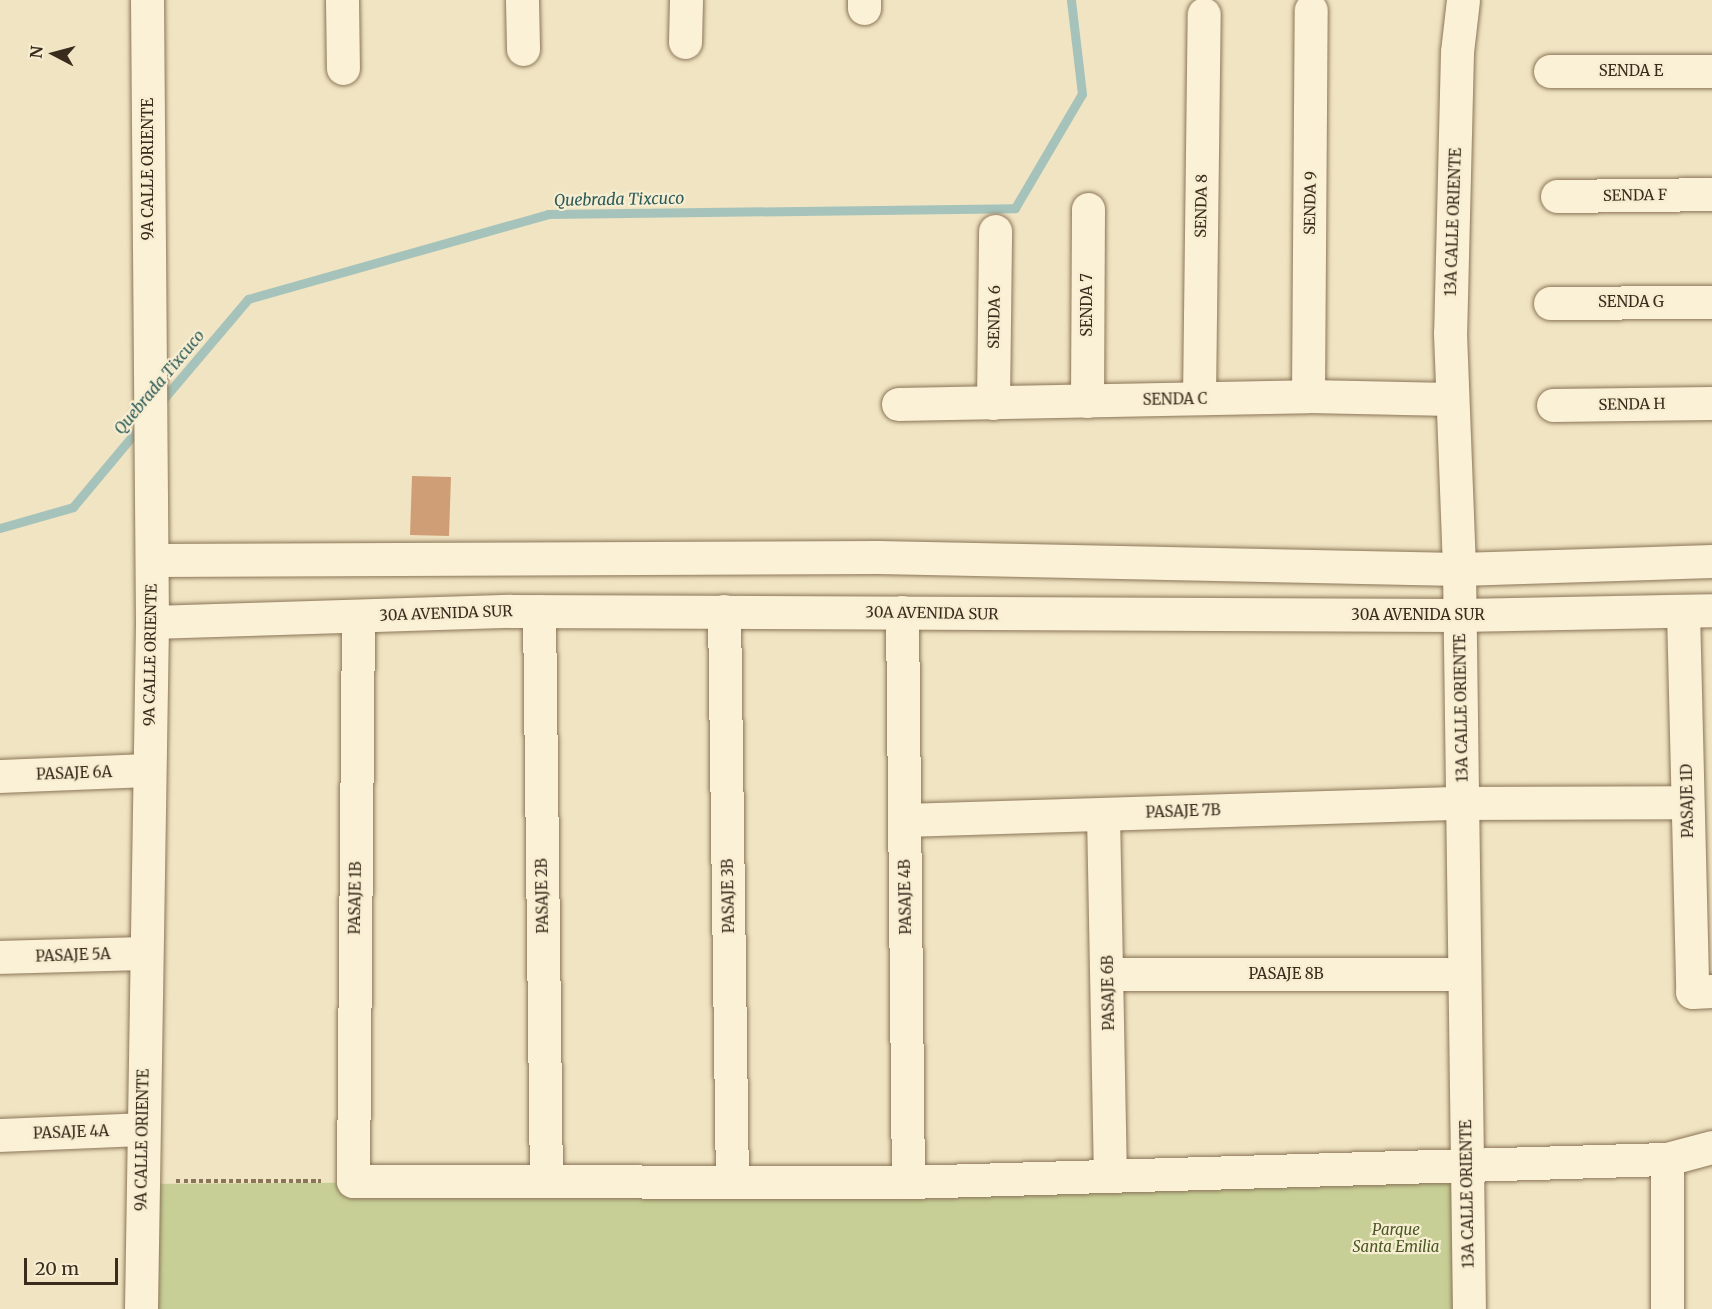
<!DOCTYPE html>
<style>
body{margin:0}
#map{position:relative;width:1712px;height:1309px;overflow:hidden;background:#f0e4c2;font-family:Merriweather,serif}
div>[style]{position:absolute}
.green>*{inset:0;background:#c7cf96}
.stream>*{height:9px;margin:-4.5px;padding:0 4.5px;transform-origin:4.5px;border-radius:4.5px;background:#a5c3bb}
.building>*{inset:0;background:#d09e76}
.path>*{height:4px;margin-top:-2px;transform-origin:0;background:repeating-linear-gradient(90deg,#8b7558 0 4.5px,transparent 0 7.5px)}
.roads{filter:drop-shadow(0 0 2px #8b7558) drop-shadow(0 0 2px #8b7558)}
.minor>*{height:33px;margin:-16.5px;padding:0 16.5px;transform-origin:16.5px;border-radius:16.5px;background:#fbf1d6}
span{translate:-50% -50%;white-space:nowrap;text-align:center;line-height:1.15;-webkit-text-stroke:4.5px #f7eed2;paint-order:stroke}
.street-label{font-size:15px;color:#3a2c1d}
.park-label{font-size:15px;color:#495823;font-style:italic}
.water-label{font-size:16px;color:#2c5b59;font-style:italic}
.north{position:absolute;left:24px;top:24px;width:60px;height:60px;-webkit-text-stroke:4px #f7eed2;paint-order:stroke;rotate:276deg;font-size:16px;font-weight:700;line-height:24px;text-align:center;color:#3a2c1d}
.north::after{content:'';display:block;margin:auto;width:21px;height:27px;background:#3a2c1d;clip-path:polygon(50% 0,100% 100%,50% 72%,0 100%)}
.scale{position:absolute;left:24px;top:1258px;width:94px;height:27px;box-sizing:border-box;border:3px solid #3a2c1d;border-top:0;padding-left:8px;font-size:18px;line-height:21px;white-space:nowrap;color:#3a2c1d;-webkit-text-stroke:4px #f7eed2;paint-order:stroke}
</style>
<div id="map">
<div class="green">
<div style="clip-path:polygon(1467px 1164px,1469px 1309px,138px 1309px,137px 1184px,663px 1181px)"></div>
</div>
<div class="stream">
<div style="left:159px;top:404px;width:138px;rotate:-49.7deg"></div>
<div style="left:248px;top:299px;width:312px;rotate:-15.8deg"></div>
<div style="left:548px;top:214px;width:467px;rotate:-0.7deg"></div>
<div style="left:1015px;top:208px;width:132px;rotate:-59.6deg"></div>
<div style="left:1082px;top:94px;width:95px;rotate:-96.7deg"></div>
<div style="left:0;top:528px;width:76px;rotate:-16deg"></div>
<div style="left:73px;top:507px;width:104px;rotate:-50.1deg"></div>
</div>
<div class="building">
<div style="clip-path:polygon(412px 476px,451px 477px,449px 536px,410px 535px)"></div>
</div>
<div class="path">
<div style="left:176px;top:1181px;width:145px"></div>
</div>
<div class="roads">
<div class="minor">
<div style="left:342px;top:0;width:68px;rotate:89.2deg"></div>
<div style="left:522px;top:0;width:49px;rotate:88.8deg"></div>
<div style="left:1463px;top:0;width:52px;rotate:96.6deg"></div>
<div style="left:1457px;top:52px;width:281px;rotate:91.4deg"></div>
<div style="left:1450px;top:333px;width:236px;rotate:87.8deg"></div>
<div style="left:1459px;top:569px;width:740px;rotate:89.23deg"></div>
<div style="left:864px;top:8px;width:8px;rotate:-90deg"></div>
<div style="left:685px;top:42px;width:42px;rotate:-88.6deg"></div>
<div style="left:1550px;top:71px;width:162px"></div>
<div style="left:1557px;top:196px;width:155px;rotate:-0.7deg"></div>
<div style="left:1550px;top:303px;width:162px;rotate:-0.4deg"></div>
<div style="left:1308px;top:396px;width:386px;rotate:-89.6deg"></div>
<div style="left:1199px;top:398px;width:384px;rotate:-89.3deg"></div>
<div style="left:1087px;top:401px;width:192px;rotate:-89.7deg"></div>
<div style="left:993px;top:403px;width:172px;rotate:-89.3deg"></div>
<div style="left:898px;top:404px;width:410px;rotate:-1.1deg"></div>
<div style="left:1308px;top:396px;width:143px;rotate:1.2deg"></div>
<div style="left:1553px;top:405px;width:159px;rotate:-0.7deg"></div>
<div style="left:152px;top:560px;width:726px;rotate:-0.24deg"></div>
<div style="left:878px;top:557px;width:581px;rotate:1.18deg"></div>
<div style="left:1459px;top:569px;width:253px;rotate:-1.8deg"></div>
<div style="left:539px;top:611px;width:570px;rotate:89.3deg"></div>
<div style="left:724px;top:611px;width:571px;rotate:89.2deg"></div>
<div style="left:1683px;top:611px;width:381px;rotate:88.6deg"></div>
<div style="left:1692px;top:992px;width:20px;rotate:-3deg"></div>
<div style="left:902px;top:612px;width:570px;rotate:89.4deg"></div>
<div style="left:358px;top:616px;width:565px;rotate:90.51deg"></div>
<div style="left:353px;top:1181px;width:555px;rotate:0.1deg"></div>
<div style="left:908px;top:1182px;width:759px;rotate:-1.74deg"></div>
<div style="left:1667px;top:1159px;width:47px;rotate:-14.9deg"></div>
<div style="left:152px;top:622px;width:358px;rotate:-1.8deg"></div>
<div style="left:510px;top:611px;width:950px;rotate:0.24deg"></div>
<div style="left:1460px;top:615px;width:252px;rotate:-1.1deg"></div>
<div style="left:0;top:776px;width:149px;rotate:-2.3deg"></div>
<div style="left:1103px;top:814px;width:359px;rotate:88.9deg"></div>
<div style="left:904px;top:820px;width:549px;rotate:-1.77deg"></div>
<div style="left:1453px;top:803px;width:234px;rotate:-0.2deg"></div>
<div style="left:0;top:957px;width:145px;rotate:-1.6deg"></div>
<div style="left:1109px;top:974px;width:355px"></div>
<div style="left:0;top:1135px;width:142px;rotate:-2.4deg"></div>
<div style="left:1667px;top:1159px;width:150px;rotate:90deg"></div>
<div style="left:141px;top:1309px;width:687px;rotate:-89.08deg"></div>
<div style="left:152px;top:622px;width:622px;rotate:-90.46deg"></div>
</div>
</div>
<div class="street-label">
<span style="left:1631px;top:71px">SENDA E</span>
<span style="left:148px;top:169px;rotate:-90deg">9A CALLE ORIENTE</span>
<span style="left:1635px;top:195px;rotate:-1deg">SENDA F</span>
<span style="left:1310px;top:203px;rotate:-89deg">SENDA 9</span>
<span style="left:1201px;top:206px;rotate:-89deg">SENDA 8</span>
<span style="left:1453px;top:222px;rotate:-88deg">13A CALLE ORIENTE</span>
<span style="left:1631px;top:302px">SENDA G</span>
<span style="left:1087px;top:305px;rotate:-90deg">SENDA 7</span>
<span style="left:994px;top:317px;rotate:-89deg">SENDA 6</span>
<span style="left:1175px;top:399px;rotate:-1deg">SENDA C</span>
<span style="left:1632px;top:404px;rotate:-1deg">SENDA H</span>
<span style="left:446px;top:613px;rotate:-2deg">30A AVENIDA SUR</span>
<span style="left:932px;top:613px;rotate:1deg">30A AVENIDA SUR</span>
<span style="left:1418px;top:615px">30A AVENIDA SUR</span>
<span style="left:150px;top:655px;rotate:-89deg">9A CALLE ORIENTE</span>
<span style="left:1461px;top:708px;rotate:-91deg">13A CALLE ORIENTE</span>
<span style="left:74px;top:773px;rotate:-2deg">PASAJE 6A</span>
<span style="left:1687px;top:801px;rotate:-91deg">PASAJE 1D</span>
<span style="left:1183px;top:811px;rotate:-2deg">PASAJE 7B</span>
<span style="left:542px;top:896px;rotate:-91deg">PASAJE 2B</span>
<span style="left:728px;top:896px;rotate:-91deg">PASAJE 3B</span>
<span style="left:905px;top:897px;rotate:-91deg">PASAJE 4B</span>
<span style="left:355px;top:898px;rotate:-89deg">PASAJE 1B</span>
<span style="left:73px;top:955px;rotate:-2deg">PASAJE 5A</span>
<span style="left:1286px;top:974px">PASAJE 8B</span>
<span style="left:1108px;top:993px;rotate:-91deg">PASAJE 6B</span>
<span style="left:71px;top:1132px;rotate:-2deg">PASAJE 4A</span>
<span style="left:142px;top:1140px;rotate:-89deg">9A CALLE ORIENTE</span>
<span style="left:1467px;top:1194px;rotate:-91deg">13A CALLE ORIENTE</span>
</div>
<div class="park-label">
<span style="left:1396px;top:1238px">Parque<br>Santa Emilia</span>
</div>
<div class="water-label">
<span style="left:619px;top:199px;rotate:-1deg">Quebrada Tixcuco</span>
<span style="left:159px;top:382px;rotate:-50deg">Quebrada Tixcuco</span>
</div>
<div class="north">N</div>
<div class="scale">20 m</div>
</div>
